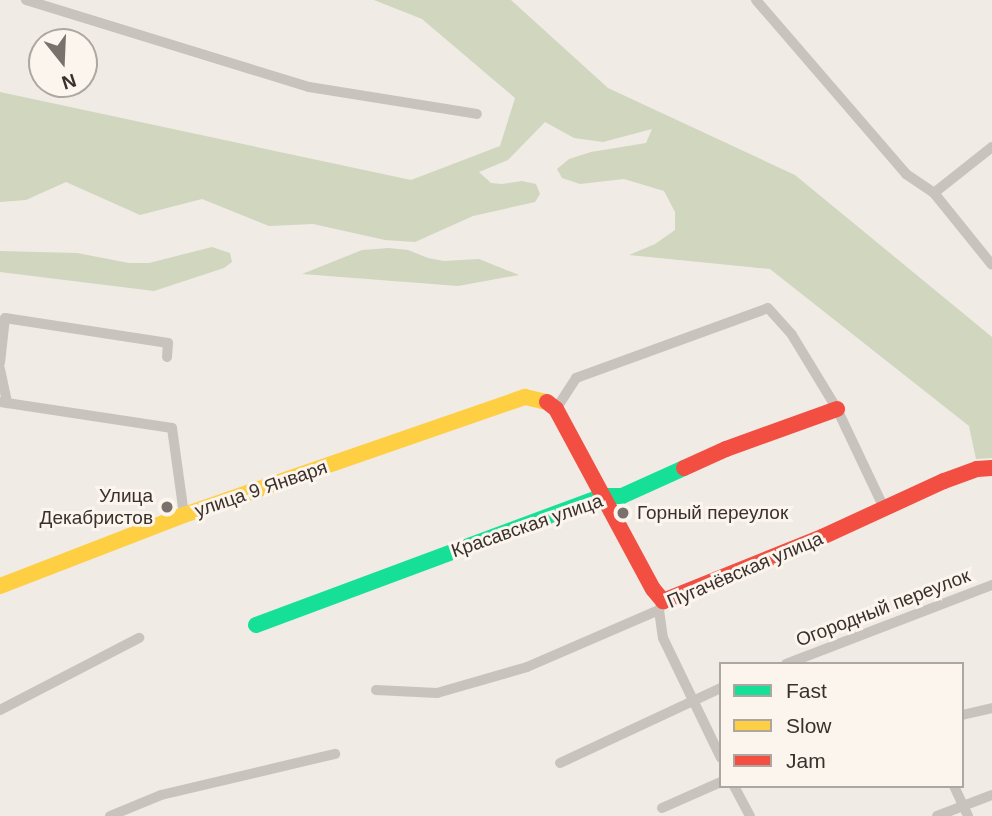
<!DOCTYPE html>
<meta charset="utf-8">
<style>
body{margin:0}
#map{position:relative;width:992px;height:816px;overflow:hidden;background:#f0ebe5;font-family:Helvetica,sans-serif}
div>[style]{position:absolute}
.green>*{inset:0;background:#d1d6bf}
.street>*{height:10px;margin:-5px;padding:0 5px;transform-origin:5px;border-radius:5px;background:#c9c3be}
.fast>*{height:16px;margin:-8px;padding:0 8px;transform-origin:8px;border-radius:8px;background:#16e098}
.slow>*{height:16px;margin:-8px;padding:0 8px;transform-origin:8px;border-radius:8px;background:#ffcf43}
.jam>*{height:16px;margin:-8px;padding:0 8px;transform-origin:8px;border-radius:8px;background:#f24e42}
.dots>*{width:19px;height:19px;translate:-50% -50%;box-sizing:border-box;border:4px solid #fbf5ee;border-radius:50%}
span{translate:-50% -50%;white-space:nowrap;text-align:center;line-height:1.15;-webkit-text-stroke:6px #fbf5ee;paint-order:stroke}
.street-label{font-size:19px;color:#3b302b}
.poi-label{font-size:19px;color:#3b302b}
.right{translate:-100% -50%;text-align:right}
.left{translate:0 -50%;text-align:left}
.legend{position:absolute;left:719px;top:662px;width:245px;height:126px;box-sizing:border-box;background:#fbf5ee;border:2px solid #aea6a0;margin:0;padding:9px 12px;list-style:none;font-size:21px;color:#3b302b}
.legend li{display:flex;align-items:center;gap:14px;height:35px}
.legend b{width:35px;border:2px solid #aea6a0}
.north{position:absolute;left:28px;top:28px;width:70px;height:70px;box-sizing:border-box;background:#fbf5ee;border:2px solid #aea6a0;border-radius:50%;rotate:162deg;font-size:19px;font-weight:700;line-height:28px;text-align:center;color:#3b302b}
.north::after{content:'';display:block;margin:auto;width:24px;height:32px;background:#7a716c;clip-path:polygon(50% 0,100% 100%,50% 72%,0 100%)}
</style>
<div id="map">
<div class="green">
<div style="clip-path:polygon(374px 0,511px 0,608px 88px,795px 175px,992px 337px,992px 458px,976px 459px,969px 426px,770px 269px,629px 255px,655px 244px,675px 230px,675px 212px,664px 191px,624px 179px,580px 184px,562px 178px,557px 169px,569px 159px,591px 152px,646px 143px,652px 129px,603px 142px,574px 138px,545px 122px,508px 160px,479px 172px,491px 183px,502px 184px,522px 181px,536px 184px,540px 194px,535px 202px,473px 216px,415px 242px,385px 240px,313px 224px,269px 226px,202px 199px,140px 215px,66px 182px,26px 200px,0 202px,0 92px,411px 180px,500px 146px,515px 98px,422px 19px)"></div>
<div style="clip-path:polygon(212px 247px,230px 253px,232px 262px,224px 268px,154px 291px,0 272px,0 251px,77px 253px,129px 263px,149px 263px)"></div>
<div style="clip-path:polygon(389px 248px,408px 250px,428px 258px,444px 261px,479px 259px,519px 275px,458px 286px,302px 274px,362px 250px)"></div>
</div>
<div class="street">
<div style="left:26px;top:0;width:296px;rotate:17.1deg"></div>
<div style="left:309px;top:87px;width:170px;rotate:9.1deg"></div>
<div style="left:756px;top:0;width:230px;rotate:49.2deg"></div>
<div style="left:906px;top:174px;width:34px;rotate:34deg"></div>
<div style="left:934px;top:193px;width:92px;rotate:51.1deg"></div>
<div style="left:934px;top:193px;width:74px;rotate:-38.4deg"></div>
<div style="left:0;top:363px;width:45px;rotate:-83.7deg"></div>
<div style="left:5px;top:318px;width:165px;rotate:8.7deg"></div>
<div style="left:168px;top:343px;width:14px;rotate:94deg"></div>
<div style="left:0;top:369px;width:35px;rotate:78deg"></div>
<div style="left:0;top:402px;width:174px;rotate:8.6deg"></div>
<div style="left:172px;top:428px;width:88px;rotate:82.1deg"></div>
<div style="left:556px;top:409px;width:37px;rotate:-57deg"></div>
<div style="left:576px;top:378px;width:204px;rotate:-20deg"></div>
<div style="left:768px;top:308px;width:36px;rotate:48deg"></div>
<div style="left:792px;top:335px;width:87px;rotate:58.7deg"></div>
<div style="left:837px;top:409px;width:110px;rotate:64.6deg"></div>
<div style="left:659px;top:610px;width:28px;rotate:82deg"></div>
<div style="left:663px;top:638px;width:133px;rotate:64.2deg"></div>
<div style="left:786px;top:664px;width:221px;rotate:-21deg"></div>
<div style="left:376px;top:690px;width:61px;rotate:2.8deg"></div>
<div style="left:437px;top:693px;width:94px;rotate:-16.1deg"></div>
<div style="left:527px;top:667px;width:144px;rotate:-23.4deg"></div>
<div style="left:659px;top:610px;width:10px;rotate:-66deg"></div>
<div style="left:0;top:710px;width:157px;rotate:-27.4deg"></div>
<div style="left:962px;top:715px;width:31px;rotate:-13deg"></div>
<div style="left:560px;top:763px;width:178px;rotate:-25deg"></div>
<div style="left:734px;top:786px;width:34px;rotate:62deg"></div>
<div style="left:954px;top:786px;width:33px;rotate:65deg"></div>
<div style="left:662px;top:808px;width:64px;rotate:-23.8deg"></div>
<div style="left:110px;top:816px;width:55px;rotate:-22.4deg"></div>
<div style="left:161px;top:795px;width:179px;rotate:-13.3deg"></div>
<div style="left:937px;top:816px;width:59px;rotate:-20.9deg"></div>
</div>
<div class="fast">
<div style="left:256px;top:625px;width:369px;rotate:-20.4deg"></div>
<div style="left:602px;top:496px;width:20px"></div>
<div style="left:622px;top:496px;width:68px;rotate:-24.3deg"></div>
</div>
<div class="slow">
<div style="left:0;top:586px;width:197px;rotate:-21.1deg"></div>
<div style="left:184px;top:515px;width:361px;rotate:-19.1deg"></div>
<div style="left:525px;top:397px;width:23px;rotate:13deg"></div>
</div>
<div class="jam">
<div style="left:547px;top:402px;width:11px;rotate:38deg"></div>
<div style="left:556px;top:409px;width:204px;rotate:61.7deg"></div>
<div style="left:653px;top:589px;width:16px;rotate:50deg"></div>
<div style="left:663px;top:601px;width:171px;rotate:-21.9deg"></div>
<div style="left:822px;top:537px;width:134px;rotate:-24.7deg"></div>
<div style="left:944px;top:481px;width:35px;rotate:-20deg"></div>
<div style="left:977px;top:469px;width:15px;rotate:-4deg"></div>
<div style="left:684px;top:468px;width:46px;rotate:-24.3deg"></div>
<div style="left:726px;top:449px;width:118px;rotate:-19.8deg"></div>
</div>
<div class="dots">
<div style="left:167px;top:507px;background:#7a716c"></div>
<div style="left:623px;top:513px;background:#7a716c"></div>
</div>
<div class="street-label">
<span style="left:261px;top:489px;rotate:-19deg">улица 9 Января</span>
<span style="left:527px;top:526px;rotate:-19deg">Красавская улица</span>
<span style="left:745px;top:570px;rotate:-23deg">Пугачёвская улица</span>
<span style="left:883px;top:608px;rotate:-21deg">Огородный переулок</span>
</div>
<div class="poi-label">
<span class="right" style="left:153px;top:507px">Улица<br>Декабристов</span>
<span class="left" style="left:637px;top:513px">Горный переулок</span>
</div>
<ul class="legend">
<li><b style="height:9px;background:#16e098"></b>Fast</li>
<li><b style="height:9px;background:#ffcf43"></b>Slow</li>
<li><b style="height:9px;background:#f24e42"></b>Jam</li>
</ul>
<div class="north">N</div>
</div>
